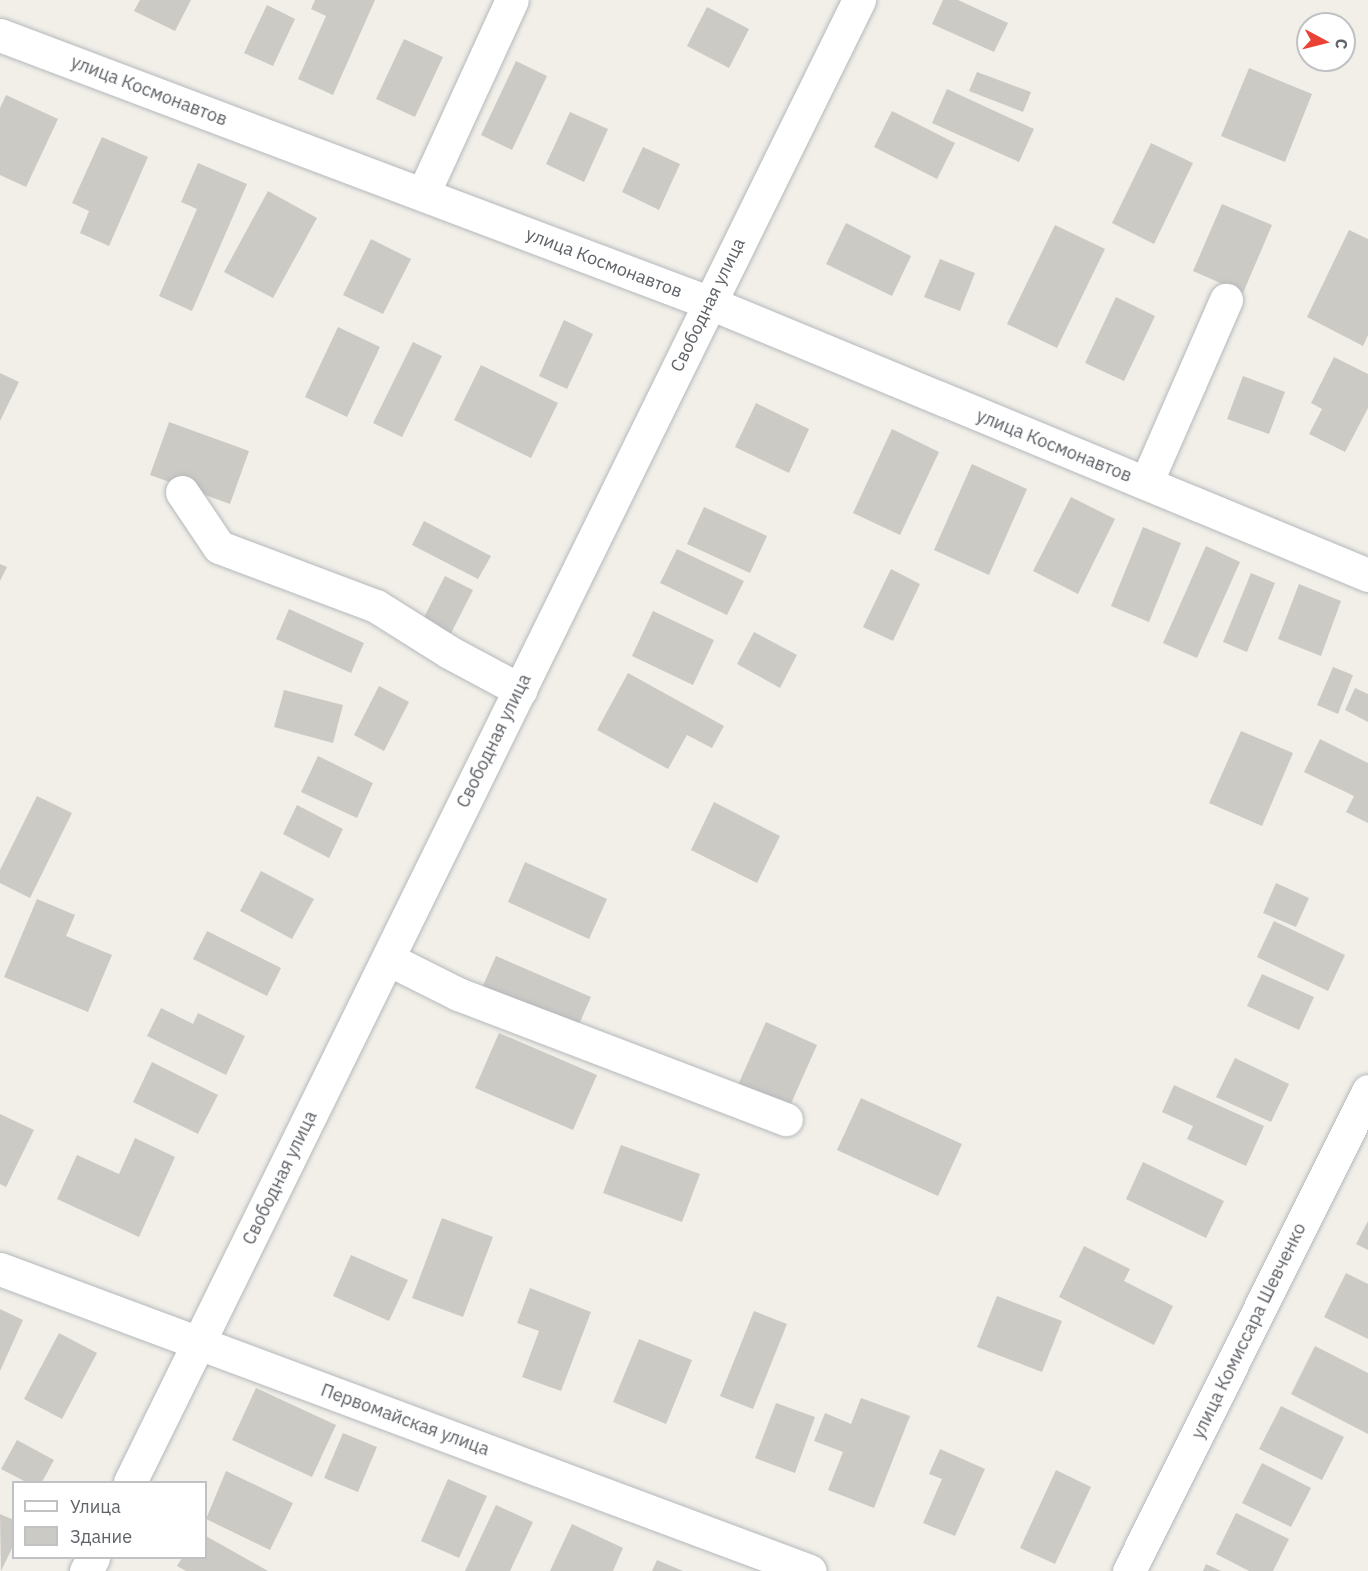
<!DOCTYPE html>
<meta charset="utf-8">
<style>
body{margin:0}
#map{position:relative;width:1368px;height:1571px;overflow:hidden;background:#f1efe8;font-family:"IBM Plex Sans",sans-serif}
div>[style]{position:absolute}
.building>*{inset:0;background:#cccac5}
.roads{filter:drop-shadow(0 0 2px #b5b8bc) drop-shadow(0 0 2px #b5b8bc)}
.minor>*{height:33px;margin:-16.5px;padding:0 16.5px;transform-origin:16.5px;border-radius:16.5px;background:#fff}
span{translate:-50% -50%;white-space:nowrap;text-align:center;line-height:1.15;-webkit-text-stroke:4.5px #fff;paint-order:stroke}
.street-label{font-size:18px;color:#5f6368}
.legend{position:absolute;left:12px;top:1481px;width:195px;height:78px;box-sizing:border-box;background:#fff;border:2px solid #bfc1c3;margin:0;padding:8px 10px;list-style:none;font-size:18px;color:#5f6368}
.legend li{display:flex;align-items:center;gap:12px;height:30px}
.legend b{width:30px;border:2px solid #bfc1c3}
.north{position:absolute;left:1296px;top:12px;width:60px;height:60px;box-sizing:border-box;background:#fff;border:2px solid #bfc1c3;border-radius:50%;rotate:97deg;font-size:16px;font-weight:700;line-height:24px;text-align:center;color:#5f6368}
.north::after{content:'';display:block;margin:auto;width:21px;height:27px;background:#ea4335;clip-path:polygon(50% 0,100% 100%,50% 72%,0 100%)}
</style>
<div id="map">
<div class="building">
<div style="clip-path:polygon(140px 0,191px 0,175px 31px,134px 11px)"></div>
<div style="clip-path:polygon(315px 0,375px 0,333px 95px,298px 79px,326px 16px,311px 9px)"></div>
<div style="clip-path:polygon(943px 0,958px 0,1008px 23px,994px 52px,932px 24px)"></div>
<div style="clip-path:polygon(267px 5px,295px 19px,273px 66px,244px 53px)"></div>
<div style="clip-path:polygon(707px 7px,749px 29px,729px 68px,687px 46px)"></div>
<div style="clip-path:polygon(404px 39px,443px 57px,415px 117px,376px 99px)"></div>
<div style="clip-path:polygon(516px 61px,547px 76px,512px 150px,481px 135px)"></div>
<div style="clip-path:polygon(1249px 68px,1312px 94px,1285px 162px,1221px 136px)"></div>
<div style="clip-path:polygon(977px 72px,1031px 92px,1023px 112px,969px 91px)"></div>
<div style="clip-path:polygon(947px 89px,1034px 129px,1019px 162px,932px 123px)"></div>
<div style="clip-path:polygon(6px 95px,58px 119px,26px 187px,0 175px,0 108px)"></div>
<div style="clip-path:polygon(892px 111px,955px 143px,937px 179px,874px 147px)"></div>
<div style="clip-path:polygon(570px 112px,608px 129px,584px 182px,546px 164px)"></div>
<div style="clip-path:polygon(102px 137px,148px 157px,109px 246px,80px 233px,89px 211px,72px 203px)"></div>
<div style="clip-path:polygon(1151px 143px,1193px 163px,1154px 244px,1112px 223px)"></div>
<div style="clip-path:polygon(643px 147px,680px 164px,659px 210px,622px 192px)"></div>
<div style="clip-path:polygon(198px 163px,247px 184px,192px 311px,159px 296px,197px 209px,181px 202px)"></div>
<div style="clip-path:polygon(268px 191px,317px 218px,273px 298px,224px 272px)"></div>
<div style="clip-path:polygon(1222px 204px,1272px 225px,1243px 293px,1193px 271px)"></div>
<div style="clip-path:polygon(846px 223px,911px 256px,892px 296px,826px 264px)"></div>
<div style="clip-path:polygon(1055px 225px,1105px 249px,1057px 348px,1007px 324px)"></div>
<div style="clip-path:polygon(1349px 230px,1368px 239px,1368px 335px,1363px 346px,1307px 317px)"></div>
<div style="clip-path:polygon(371px 239px,411px 259px,383px 314px,343px 295px)"></div>
<div style="clip-path:polygon(940px 259px,975px 273px,960px 311px,924px 297px)"></div>
<div style="clip-path:polygon(1116px 297px,1155px 316px,1124px 381px,1085px 363px)"></div>
<div style="clip-path:polygon(564px 320px,593px 334px,567px 389px,539px 376px)"></div>
<div style="clip-path:polygon(338px 327px,380px 347px,347px 417px,305px 397px)"></div>
<div style="clip-path:polygon(413px 342px,442px 356px,402px 437px,373px 423px)"></div>
<div style="clip-path:polygon(1334px 357px,1368px 374px,1368px 408px,1345px 452px,1309px 434px,1322px 409px,1311px 403px)"></div>
<div style="clip-path:polygon(481px 365px,558px 403px,531px 458px,454px 420px)"></div>
<div style="clip-path:polygon(0 373px,19px 382px,0 421px)"></div>
<div style="clip-path:polygon(1243px 376px,1285px 392px,1269px 434px,1227px 419px)"></div>
<div style="clip-path:polygon(756px 403px,809px 429px,789px 473px,735px 447px)"></div>
<div style="clip-path:polygon(169px 422px,249px 451px,230px 504px,150px 475px)"></div>
<div style="clip-path:polygon(892px 429px,939px 452px,900px 535px,853px 513px)"></div>
<div style="clip-path:polygon(972px 464px,1027px 489px,989px 575px,934px 550px)"></div>
<div style="clip-path:polygon(1071px 497px,1115px 519px,1078px 594px,1033px 571px)"></div>
<div style="clip-path:polygon(704px 507px,767px 536px,750px 573px,687px 544px)"></div>
<div style="clip-path:polygon(424px 521px,491px 556px,478px 579px,412px 545px)"></div>
<div style="clip-path:polygon(1143px 527px,1181px 543px,1149px 622px,1111px 606px)"></div>
<div style="clip-path:polygon(1206px 546px,1240px 562px,1197px 658px,1163px 643px)"></div>
<div style="clip-path:polygon(677px 549px,744px 581px,727px 615px,660px 583px)"></div>
<div style="clip-path:polygon(0 564px,7px 567px,0 581px)"></div>
<div style="clip-path:polygon(891px 569px,920px 584px,893px 641px,863px 627px)"></div>
<div style="clip-path:polygon(1251px 573px,1275px 583px,1247px 652px,1223px 642px)"></div>
<div style="clip-path:polygon(445px 576px,473px 590px,445px 645px,417px 631px)"></div>
<div style="clip-path:polygon(1299px 584px,1341px 601px,1321px 656px,1278px 639px)"></div>
<div style="clip-path:polygon(289px 609px,364px 643px,351px 673px,276px 639px)"></div>
<div style="clip-path:polygon(653px 611px,714px 640px,693px 685px,632px 656px)"></div>
<div style="clip-path:polygon(754px 632px,797px 655px,780px 688px,737px 664px)"></div>
<div style="clip-path:polygon(1333px 667px,1353px 675px,1338px 714px,1317px 705px)"></div>
<div style="clip-path:polygon(628px 673px,724px 726px,712px 748px,687px 735px,668px 769px,597px 730px)"></div>
<div style="clip-path:polygon(379px 686px,409px 702px,384px 751px,354px 735px)"></div>
<div style="clip-path:polygon(1355px 688px,1368px 694px,1368px 722px,1345px 710px)"></div>
<div style="clip-path:polygon(284px 690px,343px 705px,333px 743px,274px 727px)"></div>
<div style="clip-path:polygon(1241px 731px,1293px 753px,1262px 826px,1209px 803px)"></div>
<div style="clip-path:polygon(1320px 739px,1368px 763px,1368px 823px,1346px 812px,1354px 796px,1304px 772px)"></div>
<div style="clip-path:polygon(318px 756px,373px 783px,357px 818px,301px 792px)"></div>
<div style="clip-path:polygon(37px 796px,72px 813px,30px 898px,0 883px,0 870px)"></div>
<div style="clip-path:polygon(714px 802px,780px 836px,757px 883px,691px 850px)"></div>
<div style="clip-path:polygon(297px 805px,343px 829px,329px 858px,283px 834px)"></div>
<div style="clip-path:polygon(525px 862px,607px 899px,589px 939px,508px 902px)"></div>
<div style="clip-path:polygon(261px 871px,314px 899px,292px 939px,240px 911px)"></div>
<div style="clip-path:polygon(1276px 883px,1309px 898px,1296px 927px,1263px 913px)"></div>
<div style="clip-path:polygon(37px 899px,75px 915px,66px 936px,112px 955px,88px 1012px,4px 977px)"></div>
<div style="clip-path:polygon(1274px 921px,1345px 955px,1328px 991px,1257px 957px)"></div>
<div style="clip-path:polygon(207px 931px,281px 968px,267px 996px,193px 959px)"></div>
<div style="clip-path:polygon(496px 956px,591px 997px,576px 1031px,481px 990px)"></div>
<div style="clip-path:polygon(1262px 974px,1314px 997px,1299px 1030px,1247px 1006px)"></div>
<div style="clip-path:polygon(161px 1008px,193px 1024px,198px 1013px,245px 1036px,226px 1075px,147px 1036px)"></div>
<div style="clip-path:polygon(766px 1022px,817px 1045px,789px 1108px,738px 1085px)"></div>
<div style="clip-path:polygon(499px 1033px,597px 1075px,573px 1130px,475px 1088px)"></div>
<div style="clip-path:polygon(1235px 1058px,1289px 1084px,1271px 1122px,1216px 1097px)"></div>
<div style="clip-path:polygon(152px 1062px,218px 1095px,198px 1134px,133px 1102px)"></div>
<div style="clip-path:polygon(1174px 1085px,1264px 1126px,1246px 1166px,1187px 1139px,1193px 1126px,1162px 1112px)"></div>
<div style="clip-path:polygon(861px 1098px,962px 1144px,938px 1196px,837px 1150px)"></div>
<div style="clip-path:polygon(0 1114px,34px 1130px,6px 1187px,0 1184px)"></div>
<div style="clip-path:polygon(135px 1138px,175px 1157px,139px 1237px,57px 1199px,77px 1155px,119px 1174px)"></div>
<div style="clip-path:polygon(621px 1145px,700px 1174px,682px 1222px,603px 1193px)"></div>
<div style="clip-path:polygon(1143px 1162px,1224px 1201px,1206px 1238px,1126px 1199px)"></div>
<div style="clip-path:polygon(442px 1218px,493px 1237px,463px 1317px,412px 1298px)"></div>
<div style="clip-path:polygon(1368px 1221px,1368px 1250px,1356px 1244px)"></div>
<div style="clip-path:polygon(1084px 1246px,1130px 1269px,1124px 1281px,1173px 1306px,1154px 1345px,1059px 1297px)"></div>
<div style="clip-path:polygon(351px 1255px,408px 1280px,389px 1321px,333px 1296px)"></div>
<div style="clip-path:polygon(1346px 1273px,1368px 1284px,1368px 1339px,1324px 1317px)"></div>
<div style="clip-path:polygon(530px 1288px,591px 1312px,561px 1391px,522px 1377px,539px 1331px,517px 1323px)"></div>
<div style="clip-path:polygon(997px 1296px,1062px 1321px,1042px 1372px,977px 1347px)"></div>
<div style="clip-path:polygon(0 1309px,23px 1320px,0 1371px)"></div>
<div style="clip-path:polygon(754px 1311px,787px 1324px,753px 1409px,720px 1396px)"></div>
<div style="clip-path:polygon(59px 1333px,97px 1353px,62px 1419px,24px 1399px)"></div>
<div style="clip-path:polygon(639px 1339px,692px 1360px,666px 1424px,613px 1402px)"></div>
<div style="clip-path:polygon(1315px 1346px,1368px 1373px,1368px 1434px,1291px 1394px)"></div>
<div style="clip-path:polygon(256px 1388px,336px 1425px,312px 1477px,232px 1440px)"></div>
<div style="clip-path:polygon(861px 1398px,910px 1416px,874px 1508px,828px 1490px,843px 1452px,814px 1441px,825px 1413px,851px 1424px)"></div>
<div style="clip-path:polygon(776px 1403px,815px 1417px,795px 1473px,755px 1458px)"></div>
<div style="clip-path:polygon(1281px 1406px,1344px 1437px,1322px 1480px,1259px 1449px)"></div>
<div style="clip-path:polygon(343px 1433px,377px 1447px,358px 1492px,324px 1478px)"></div>
<div style="clip-path:polygon(17px 1440px,54px 1460px,42px 1482px,26px 1482px,1px 1469px)"></div>
<div style="clip-path:polygon(940px 1449px,985px 1469px,955px 1536px,923px 1523px,942px 1479px,929px 1474px)"></div>
<div style="clip-path:polygon(1262px 1463px,1311px 1488px,1291px 1527px,1242px 1503px)"></div>
<div style="clip-path:polygon(1056px 1470px,1091px 1487px,1055px 1564px,1020px 1548px)"></div>
<div style="clip-path:polygon(226px 1471px,293px 1503px,270px 1550px,206px 1519px)"></div>
<div style="clip-path:polygon(448px 1479px,487px 1496px,459px 1558px,421px 1541px)"></div>
<div style="clip-path:polygon(496px 1505px,533px 1522px,510px 1571px,465px 1571px)"></div>
<div style="clip-path:polygon(1236px 1513px,1289px 1539px,1273px 1571px,1249px 1571px,1216px 1554px)"></div>
<div style="clip-path:polygon(0 1514px,14px 1520px,14px 1544px,1px 1571px)"></div>
<div style="clip-path:polygon(572px 1524px,623px 1548px,613px 1571px,550px 1571px)"></div>
<div style="clip-path:polygon(206px 1536px,268px 1571px,186px 1571px,177px 1566px,182px 1558px,206px 1558px)"></div>
<div style="clip-path:polygon(657px 1560px,683px 1571px,652px 1571px)"></div>
<div style="clip-path:polygon(1206px 1564px,1221px 1571px,1203px 1571px)"></div>
</div>
<div class="roads">
<div class="minor">
<div style="left:0;top:35px;width:759px;rotate:20.68deg"></div>
<div style="left:710px;top:303px;width:712px;rotate:22.46deg"></div>
<div style="left:423px;top:194px;width:213px;rotate:-65.4deg"></div>
<div style="left:1146px;top:483px;width:200px;rotate:-66.4deg"></div>
<div style="left:182px;top:492px;width:66px;rotate:56.1deg"></div>
<div style="left:219px;top:547px;width:168px;rotate:20.6deg"></div>
<div style="left:376px;top:606px;width:86px;rotate:32.2deg"></div>
<div style="left:449px;top:652px;width:81px;rotate:28.2deg"></div>
<div style="left:388px;top:959px;width:78px;rotate:26.6deg"></div>
<div style="left:458px;top:994px;width:351px;rotate:20.9deg"></div>
<div style="left:0;top:1269px;width:864px;rotate:20.45deg"></div>
<div style="left:130px;top:1482px;width:1652px;rotate:-63.81deg"></div>
<div style="left:86px;top:1571px;width:15px;rotate:-62deg"></div>
<div style="left:1129px;top:1571px;width:536px;rotate:-63.53deg"></div>
</div>
</div>
<div class="street-label">
<span style="left:149px;top:91px;rotate:21deg">улица Космонавтов</span>
<span style="left:604px;top:263px;rotate:21deg">улица Космонавтов</span>
<span style="left:708px;top:305px;rotate:-64deg">Свободная улица</span>
<span style="left:1054px;top:446px;rotate:22deg">улица Космонавтов</span>
<span style="left:494px;top:741px;rotate:-64deg">Свободная улица</span>
<span style="left:280px;top:1178px;rotate:-64deg">Свободная улица</span>
<span style="left:1249px;top:1331px;rotate:-64deg">улица Комиссара Шевченко</span>
<span style="left:405px;top:1420px;rotate:20deg">Первомайская улица</span>
</div>
<ul class="legend">
<li><b style="height:8px;background:#fff"></b>Улица</li>
<li><b style="height:16px;background:#cccac5"></b>Здание</li>
</ul>
<div class="north">С</div>
</div>
